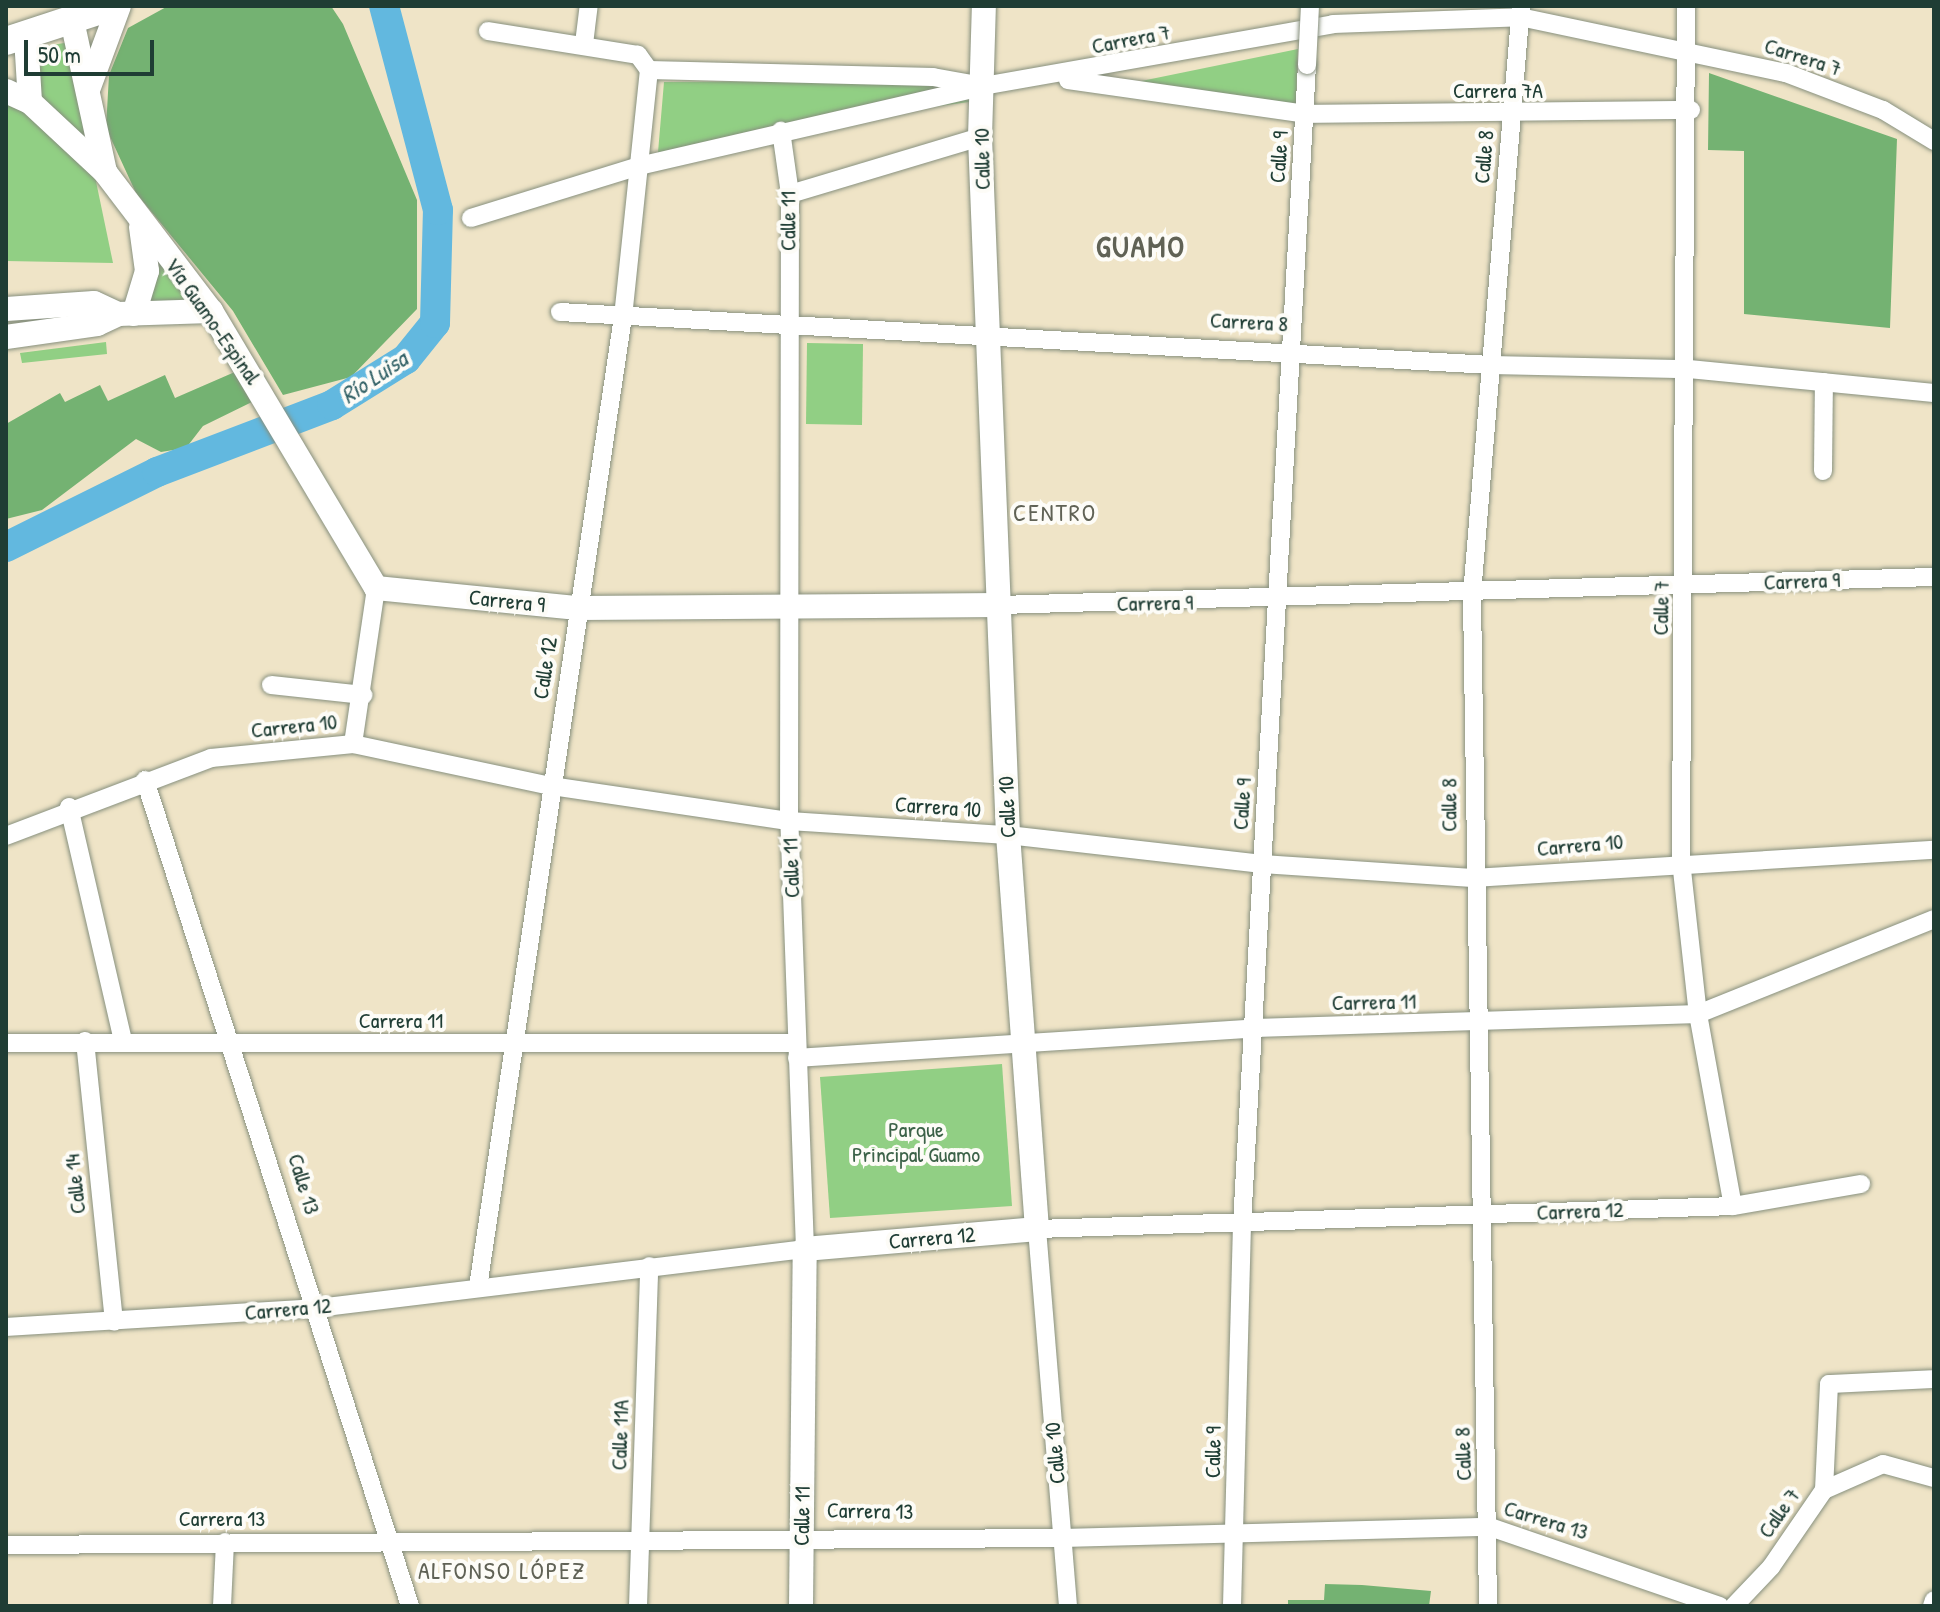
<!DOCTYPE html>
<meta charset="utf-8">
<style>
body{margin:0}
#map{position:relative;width:1940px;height:1612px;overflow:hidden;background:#efe4c7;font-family:"Patrick Hand",sans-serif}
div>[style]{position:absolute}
.green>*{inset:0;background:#91cf84}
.forest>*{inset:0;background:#74b272}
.river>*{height:30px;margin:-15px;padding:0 15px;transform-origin:15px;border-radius:15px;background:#62b8df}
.roads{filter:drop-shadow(0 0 2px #87907e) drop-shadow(0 0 2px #87907e)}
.street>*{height:18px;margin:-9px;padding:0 9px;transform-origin:9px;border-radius:9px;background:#fff}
.secondary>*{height:24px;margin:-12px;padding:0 12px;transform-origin:12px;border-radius:12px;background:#fff}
.primary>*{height:28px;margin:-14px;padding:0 14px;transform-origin:14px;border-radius:14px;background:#fff}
.bridges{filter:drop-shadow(0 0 2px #87907e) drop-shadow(0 0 2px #87907e)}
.street-bridge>*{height:18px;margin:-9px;padding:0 9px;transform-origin:9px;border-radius:9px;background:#fff}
span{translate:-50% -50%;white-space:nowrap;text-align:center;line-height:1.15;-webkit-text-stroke:8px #fdfcf7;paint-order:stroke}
.street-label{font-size:22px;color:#1f3d34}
.park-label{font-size:22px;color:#3c6248}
.water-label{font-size:24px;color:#336267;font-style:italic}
.neighbourhood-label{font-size:24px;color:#606255;letter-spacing:2px}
.district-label{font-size:30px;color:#606255;font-weight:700;letter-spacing:2px}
.frame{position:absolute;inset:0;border:8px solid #1f3d34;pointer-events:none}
.scale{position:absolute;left:24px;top:40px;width:130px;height:36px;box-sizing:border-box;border:4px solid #1f3d34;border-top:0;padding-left:10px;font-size:24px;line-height:28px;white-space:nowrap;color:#1f3d34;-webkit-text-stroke:6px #fdfcf7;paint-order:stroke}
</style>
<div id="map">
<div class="green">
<div style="clip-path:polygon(70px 42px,91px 145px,38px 101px,34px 48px)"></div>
<div style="clip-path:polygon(1298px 49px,1296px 104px,1112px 87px)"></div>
<div style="clip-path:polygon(974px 80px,976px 101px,779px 128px,657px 164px,664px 82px)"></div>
<div style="clip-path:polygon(8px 104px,41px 120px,93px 167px,113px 263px,6px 261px)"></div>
<div style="clip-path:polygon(161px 258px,198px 302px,145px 309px)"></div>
<div style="clip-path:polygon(106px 342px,107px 354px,22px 363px,20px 353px)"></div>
<div style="clip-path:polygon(807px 343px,863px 344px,862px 425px,806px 424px)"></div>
<div style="clip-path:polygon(1002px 1064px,1012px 1206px,830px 1218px,820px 1077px)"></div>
</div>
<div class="forest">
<div style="clip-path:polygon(168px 6px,331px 6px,343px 24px,417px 200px,417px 309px,351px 377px,283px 395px,233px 311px,136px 193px,106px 128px,109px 75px,128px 28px)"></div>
<div style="clip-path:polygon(1709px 73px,1897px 139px,1890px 328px,1744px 314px,1744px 151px,1708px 150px)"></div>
<div style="clip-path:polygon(244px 368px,258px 399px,203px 426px,186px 448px,161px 452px,136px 439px,42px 510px,6px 519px,6px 424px,60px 393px,65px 402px,100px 385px,108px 401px,165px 375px,175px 398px)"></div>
<div style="clip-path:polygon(1325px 1584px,1362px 1585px,1431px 1591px,1429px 1606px,1288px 1606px,1288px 1600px,1324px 1600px)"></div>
</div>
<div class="river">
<div style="left:6px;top:547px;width:169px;rotate:-26.4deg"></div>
<div style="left:157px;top:472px;width:187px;rotate:-20.9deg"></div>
<div style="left:332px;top:405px;width:87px;rotate:-31.9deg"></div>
<div style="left:406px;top:359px;width:46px;rotate:-51.1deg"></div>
<div style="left:435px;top:323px;width:113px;rotate:-88.5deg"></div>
<div style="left:438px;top:210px;width:211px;rotate:-104.8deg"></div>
</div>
<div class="roads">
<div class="street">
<div style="left:1686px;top:6px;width:855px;rotate:90.34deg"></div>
<div style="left:1681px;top:861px;width:154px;rotate:83.7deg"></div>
<div style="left:1698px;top:1014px;width:195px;rotate:79.7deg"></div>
<div style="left:584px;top:44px;width:38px;rotate:-83deg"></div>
<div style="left:649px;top:70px;width:284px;rotate:1.4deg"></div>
<div style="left:933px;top:77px;width:51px;rotate:10.2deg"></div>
<div style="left:983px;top:86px;width:355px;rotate:-10deg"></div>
<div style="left:1333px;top:24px;width:187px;rotate:-2.1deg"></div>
<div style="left:1520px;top:17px;width:272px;rotate:11.9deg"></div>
<div style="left:1786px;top:73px;width:104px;rotate:20.9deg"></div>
<div style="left:1883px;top:110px;width:60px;rotate:31.3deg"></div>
<div style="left:1068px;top:80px;width:240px;rotate:8.1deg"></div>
<div style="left:1306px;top:114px;width:385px;rotate:-0.6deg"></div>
<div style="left:790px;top:194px;width:198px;rotate:-16.7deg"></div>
<div style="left:471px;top:218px;width:176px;rotate:-17.2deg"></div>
<div style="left:639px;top:166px;width:347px;rotate:-13deg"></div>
<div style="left:560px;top:312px;width:933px;rotate:3.26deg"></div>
<div style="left:1491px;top:365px;width:198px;rotate:1.2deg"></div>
<div style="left:1689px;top:369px;width:246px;rotate:5.6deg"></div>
<div style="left:1823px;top:471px;width:89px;rotate:-89.4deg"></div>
<div style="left:1000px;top:605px;width:934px;rotate:-1.72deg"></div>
<div style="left:271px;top:685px;width:93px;rotate:6.2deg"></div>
<div style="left:353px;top:744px;width:158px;rotate:-81.6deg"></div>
<div style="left:145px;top:780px;width:867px;rotate:72.21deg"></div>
<div style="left:69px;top:807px;width:240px;rotate:77deg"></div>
<div style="left:6px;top:836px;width:219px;rotate:-20.8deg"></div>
<div style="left:211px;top:758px;width:143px;rotate:-5.6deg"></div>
<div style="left:353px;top:744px;width:202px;rotate:12deg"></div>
<div style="left:551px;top:786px;width:241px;rotate:8.4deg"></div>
<div style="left:789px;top:821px;width:219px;rotate:3.7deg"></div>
<div style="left:1008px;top:835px;width:256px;rotate:6.5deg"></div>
<div style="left:1262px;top:864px;width:211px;rotate:3.8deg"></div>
<div style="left:1473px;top:878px;width:462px;rotate:-3.5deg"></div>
<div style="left:85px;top:1041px;width:282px;rotate:84.1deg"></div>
<div style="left:6px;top:1043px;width:790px"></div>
<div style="left:797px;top:1058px;width:460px;rotate:-3.7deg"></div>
<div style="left:1256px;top:1028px;width:442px;rotate:-1.8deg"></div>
<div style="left:1698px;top:1014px;width:254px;rotate:-21.9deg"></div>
<div style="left:478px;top:1287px;width:981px;rotate:-81.5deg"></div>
<div style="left:623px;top:317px;width:248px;rotate:-84deg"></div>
<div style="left:649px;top:70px;width:19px;rotate:-126deg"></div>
<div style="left:638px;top:55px;width:152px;rotate:-170.9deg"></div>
<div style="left:6px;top:1327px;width:312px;rotate:-3.5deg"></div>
<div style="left:317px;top:1308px;width:492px;rotate:-6.9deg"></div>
<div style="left:805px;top:1249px;width:428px;rotate:-92.1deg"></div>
<div style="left:789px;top:821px;width:627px;rotate:-89.91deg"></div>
<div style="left:790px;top:194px;width:64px;rotate:-98.1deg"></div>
<div style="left:1824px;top:1490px;width:64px;rotate:-23.8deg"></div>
<div style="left:1883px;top:1464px;width:53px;rotate:15.4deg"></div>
<div style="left:6px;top:1545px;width:1056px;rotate:-0.38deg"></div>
<div style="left:1062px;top:1538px;width:428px;rotate:-1.5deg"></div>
<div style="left:1490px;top:1527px;width:243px;rotate:19deg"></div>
<div style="left:222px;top:1606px;width:64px;rotate:-87.3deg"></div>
<div style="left:638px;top:1606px;width:340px;rotate:-88.1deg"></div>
<div style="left:1068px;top:1606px;width:378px;rotate:-94.7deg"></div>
<div style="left:1037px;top:1229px;width:696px;rotate:-1.89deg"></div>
<div style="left:1733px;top:1206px;width:130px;rotate:-9.8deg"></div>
<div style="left:1232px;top:1606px;width:382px;rotate:-88.5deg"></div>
<div style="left:1242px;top:1224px;width:1161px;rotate:-86.79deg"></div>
<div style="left:1488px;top:1606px;width:1012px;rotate:-90.91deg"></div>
<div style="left:1472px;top:594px;width:590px;rotate:-85.24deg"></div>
<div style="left:1734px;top:1606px;width:54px;rotate:-46.5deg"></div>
<div style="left:1771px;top:1567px;width:93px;rotate:-55.5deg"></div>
<div style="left:1824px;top:1490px;width:106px;rotate:-87.3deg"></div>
<div style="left:1829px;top:1384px;width:105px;rotate:-2.7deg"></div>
<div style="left:1932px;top:1606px;width:6px;rotate:-72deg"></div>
</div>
<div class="secondary">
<div style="left:73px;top:25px;width:150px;rotate:77.7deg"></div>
<div style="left:26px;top:38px;width:64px;rotate:86.4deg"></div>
<div style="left:89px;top:87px;width:86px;rotate:-69.7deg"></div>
<div style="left:6px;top:91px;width:26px;rotate:25deg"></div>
<div style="left:30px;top:102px;width:103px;rotate:43deg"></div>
<div style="left:105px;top:172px;width:175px;rotate:52.7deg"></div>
<div style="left:211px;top:311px;width:322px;rotate:59.2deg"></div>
<div style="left:376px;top:588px;width:203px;rotate:5.7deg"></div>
<div style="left:578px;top:608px;width:422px;rotate:-0.4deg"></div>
<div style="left:6px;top:309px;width:88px;rotate:-3.9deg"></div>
<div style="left:94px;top:303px;width:26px;rotate:25deg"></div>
<div style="left:118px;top:314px;width:93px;rotate:-1.8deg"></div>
<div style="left:134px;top:314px;width:45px;rotate:-73.2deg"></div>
<div style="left:147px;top:271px;width:44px;rotate:-97.8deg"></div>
<div style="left:6px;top:337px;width:92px;rotate:-8.1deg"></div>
<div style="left:97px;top:324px;width:23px;rotate:-25deg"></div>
<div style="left:801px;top:1606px;width:357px;rotate:-89.4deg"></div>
<div style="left:805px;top:1249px;width:233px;rotate:-4.9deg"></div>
<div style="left:1037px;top:1229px;width:395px;rotate:-94.2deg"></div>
<div style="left:1008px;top:835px;width:699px;rotate:-92.3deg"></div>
<div style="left:980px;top:137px;width:131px;rotate:-88.3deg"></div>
</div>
<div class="primary">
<div style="left:6px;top:41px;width:113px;rotate:-18.1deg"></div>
</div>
</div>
<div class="bridges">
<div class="street-bridge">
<div style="left:1307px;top:65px;width:59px;rotate:-87.1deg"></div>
</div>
</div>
<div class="street-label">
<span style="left:1131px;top:39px;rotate:-11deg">Carrera 7</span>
<span style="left:1803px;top:57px;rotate:18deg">Carrera 7</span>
<span style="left:1498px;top:91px">Carrera 7A</span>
<span style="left:1279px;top:157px;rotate:-86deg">Calle 9</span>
<span style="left:1484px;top:157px;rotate:-85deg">Calle 8</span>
<span style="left:982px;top:159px;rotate:-91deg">Calle 10</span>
<span style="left:788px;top:221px;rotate:-90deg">Calle 11</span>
<span style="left:213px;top:321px;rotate:55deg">Vía Guamo-Espinal</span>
<span style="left:1249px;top:322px;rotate:3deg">Carrera 8</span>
<span style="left:1802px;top:581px;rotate:-2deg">Carrera 9</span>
<span style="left:507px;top:601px;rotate:6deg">Carrera 9</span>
<span style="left:1155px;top:603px;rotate:-1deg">Carrera 9</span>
<span style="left:1661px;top:608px;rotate:-89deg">Calle 7</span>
<span style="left:545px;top:668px;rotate:-81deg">Calle 12</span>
<span style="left:294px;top:726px;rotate:-6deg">Carrera 10</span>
<span style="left:1242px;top:804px;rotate:-86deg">Calle 9</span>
<span style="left:1449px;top:805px;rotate:-90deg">Calle 8</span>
<span style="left:938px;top:807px;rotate:4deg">Carrera 10</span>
<span style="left:1007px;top:807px;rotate:-92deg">Calle 10</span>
<span style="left:1580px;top:845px;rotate:-5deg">Carrera 10</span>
<span style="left:791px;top:868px;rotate:-92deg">Calle 11</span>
<span style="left:1374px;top:1002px;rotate:-1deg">Carrera 11</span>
<span style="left:401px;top:1021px">Carrera 11</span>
<span style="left:75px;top:1184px;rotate:-96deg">Calle 14</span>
<span style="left:304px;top:1184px;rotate:73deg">Calle 13</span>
<span style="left:1580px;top:1211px;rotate:-2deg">Carrera 12</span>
<span style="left:932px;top:1238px;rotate:-5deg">Carrera 12</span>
<span style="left:288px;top:1309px;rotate:-5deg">Carrera 12</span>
<span style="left:620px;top:1435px;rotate:-88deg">Calle 11A</span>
<span style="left:1213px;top:1452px;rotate:-89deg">Calle 9</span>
<span style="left:1055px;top:1453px;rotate:-95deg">Calle 10</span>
<span style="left:1463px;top:1454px;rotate:-92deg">Calle 8</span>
<span style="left:870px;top:1511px;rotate:1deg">Carrera 13</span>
<span style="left:1779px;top:1513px;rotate:-55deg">Calle 7</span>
<span style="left:802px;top:1516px;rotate:-89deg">Calle 11</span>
<span style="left:222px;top:1519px">Carrera 13</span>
<span style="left:1546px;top:1520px;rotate:17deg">Carrera 13</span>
</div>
<div class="park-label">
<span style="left:916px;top:1142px">Parque<br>Principal Guamo</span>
</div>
<div class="water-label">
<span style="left:374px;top:377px;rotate:-34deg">Río Luisa</span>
</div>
<div class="neighbourhood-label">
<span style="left:1055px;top:513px">CENTRO</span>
<span style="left:502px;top:1571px">ALFONSO LÓPEZ</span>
</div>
<div class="district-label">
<span style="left:1141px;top:246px">GUAMO</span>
</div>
<div class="frame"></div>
<div class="scale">50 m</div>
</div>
